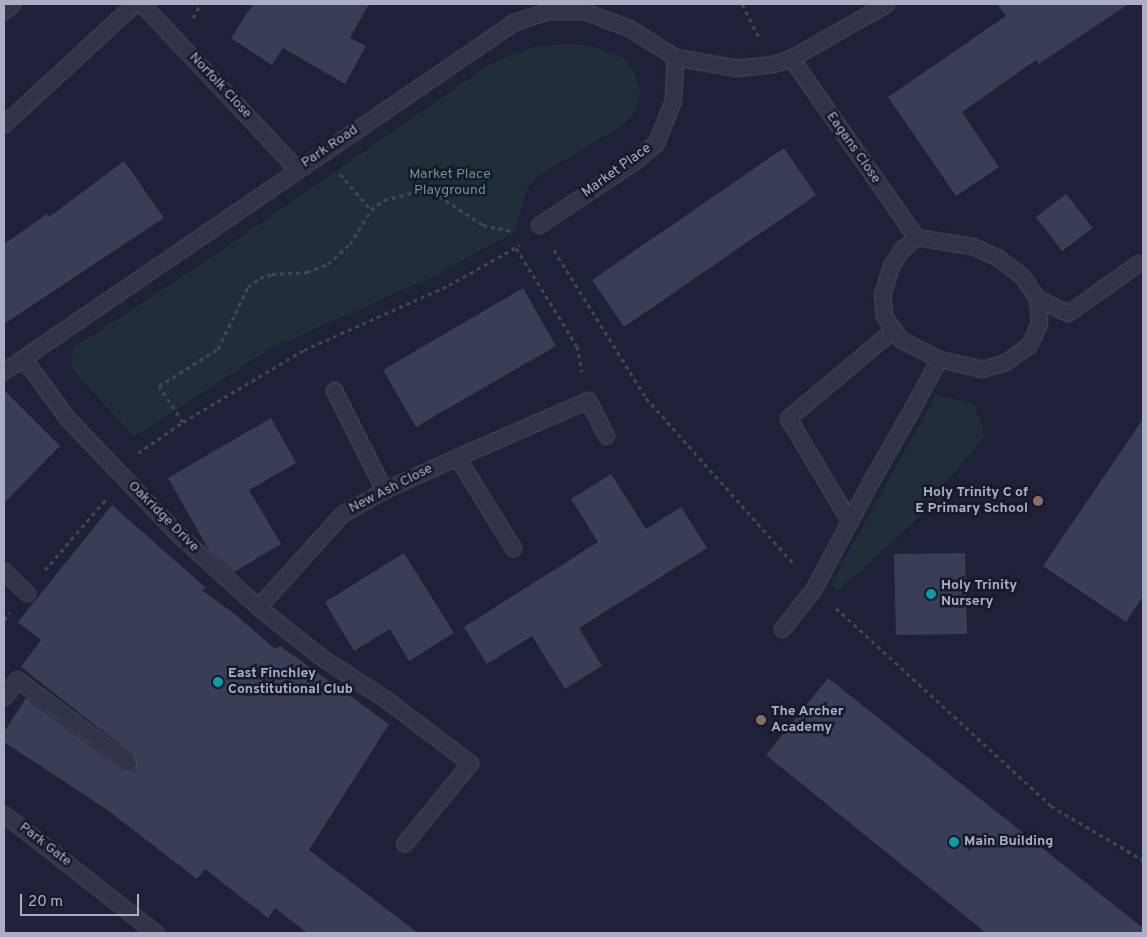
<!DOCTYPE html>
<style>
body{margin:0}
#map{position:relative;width:1147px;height:937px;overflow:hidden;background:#1e2137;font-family:Overpass,sans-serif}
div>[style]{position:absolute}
.green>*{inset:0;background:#202e38}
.building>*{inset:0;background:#393d58}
.path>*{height:3px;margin-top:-1.5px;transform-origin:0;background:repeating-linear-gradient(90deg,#3a4953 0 4px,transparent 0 8px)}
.roads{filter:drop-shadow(0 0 1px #4c4e63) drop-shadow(0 0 1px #4c4e63)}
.service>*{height:15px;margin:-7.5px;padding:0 7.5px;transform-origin:7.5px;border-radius:7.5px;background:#313448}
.pedestrian>*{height:15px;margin:-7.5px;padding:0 7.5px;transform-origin:7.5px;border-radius:7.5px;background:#313448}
.minor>*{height:15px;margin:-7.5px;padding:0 7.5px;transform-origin:7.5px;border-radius:7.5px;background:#313448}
.dots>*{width:14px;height:14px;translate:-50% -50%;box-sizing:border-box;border:2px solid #17192c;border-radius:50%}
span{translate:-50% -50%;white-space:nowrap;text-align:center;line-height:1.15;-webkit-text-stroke:5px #17192c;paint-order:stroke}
.street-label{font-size:14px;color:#abadc5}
.park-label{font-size:14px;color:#62977e}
.poi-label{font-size:14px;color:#abadc5;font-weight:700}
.right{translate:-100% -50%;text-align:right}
.left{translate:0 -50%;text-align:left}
.frame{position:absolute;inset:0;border:5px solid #abadc5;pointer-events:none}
.scale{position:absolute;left:20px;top:894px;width:119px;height:22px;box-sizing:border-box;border:2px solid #abadc5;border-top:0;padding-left:6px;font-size:15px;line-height:18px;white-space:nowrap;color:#abadc5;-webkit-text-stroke:4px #17192c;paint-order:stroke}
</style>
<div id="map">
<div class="green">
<div style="clip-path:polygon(565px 44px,593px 46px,625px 59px,635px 74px,640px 92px,638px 104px,633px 115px,618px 128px,538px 176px,527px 189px,515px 232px,428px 279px,271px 348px,134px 437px,72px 369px,73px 348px,212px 257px,490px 64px,534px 47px)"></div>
<div style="clip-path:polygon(936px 395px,974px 403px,985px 435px,915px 521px,837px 592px,831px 583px)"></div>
</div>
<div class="building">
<div style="clip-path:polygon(253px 4px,369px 4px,350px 38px,366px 46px,345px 84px,283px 48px,272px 65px,231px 38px)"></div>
<div style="clip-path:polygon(997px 4px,1129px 4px,1039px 64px,1036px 60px,962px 112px,999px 167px,956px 196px,888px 97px,1006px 16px)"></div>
<div style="clip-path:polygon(784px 148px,816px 195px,624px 327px,592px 280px)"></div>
<div style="clip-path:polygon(124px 161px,164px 218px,4px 324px,4px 244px,47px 214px,49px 217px)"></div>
<div style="clip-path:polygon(1066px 194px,1093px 228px,1062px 251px,1036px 217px)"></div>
<div style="clip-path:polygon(523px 288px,556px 346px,416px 427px,383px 370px)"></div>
<div style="clip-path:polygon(4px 390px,60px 446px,4px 503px)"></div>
<div style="clip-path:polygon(271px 418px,296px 463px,249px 490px,281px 544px,234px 572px,209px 550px,168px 478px)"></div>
<div style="clip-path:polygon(1143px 419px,1143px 596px,1126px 622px,1043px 566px)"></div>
<div style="clip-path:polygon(611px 474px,646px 529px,681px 507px,707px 548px,579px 628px,602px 666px,565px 689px,532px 636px,487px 664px,464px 627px,598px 542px,571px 499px)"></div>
<div style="clip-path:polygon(112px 505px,206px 588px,202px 590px,236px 615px,275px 649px,280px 646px,389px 724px,309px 850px,418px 933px,307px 933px,275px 908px,268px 918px,205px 869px,197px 879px,106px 809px,4px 742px,4px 732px,26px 698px,122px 770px,131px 772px,136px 768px,134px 756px,21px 667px,41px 640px,18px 622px)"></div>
<div style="clip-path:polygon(404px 553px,454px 633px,409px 661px,390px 629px,354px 651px,325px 602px)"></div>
<div style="clip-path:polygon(965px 553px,967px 634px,896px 635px,894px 554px)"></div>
<div style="clip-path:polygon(828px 678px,1143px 928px,1143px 933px,986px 933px,766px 755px)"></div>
</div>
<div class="path">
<div style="left:742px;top:4px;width:37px;rotate:63deg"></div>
<div style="left:193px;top:18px;width:16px;rotate:-63deg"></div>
<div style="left:340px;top:174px;width:48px;rotate:49.3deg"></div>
<div style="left:516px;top:248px;width:115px;rotate:58.1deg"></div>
<div style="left:577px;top:346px;width:26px;rotate:79deg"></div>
<div style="left:554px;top:250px;width:174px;rotate:58.1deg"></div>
<div style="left:646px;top:398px;width:224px;rotate:48.3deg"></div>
<div style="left:183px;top:422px;width:43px;rotate:-123.7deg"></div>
<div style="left:159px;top:386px;width:70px;rotate:-32.1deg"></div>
<div style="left:218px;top:349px;width:69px;rotate:-64.2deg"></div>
<div style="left:248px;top:287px;width:15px;rotate:-37deg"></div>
<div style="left:260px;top:278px;width:13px;rotate:-18deg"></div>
<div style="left:272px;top:274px;width:35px;rotate:-3deg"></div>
<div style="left:307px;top:272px;width:22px;rotate:-21deg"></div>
<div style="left:328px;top:264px;width:30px;rotate:-42deg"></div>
<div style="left:350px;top:244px;width:40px;rotate:-58deg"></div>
<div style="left:371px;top:210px;width:16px;rotate:-38deg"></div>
<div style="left:384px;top:200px;width:35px;rotate:-15deg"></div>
<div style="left:418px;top:191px;width:22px;rotate:13deg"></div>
<div style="left:439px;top:196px;width:53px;rotate:33.4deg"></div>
<div style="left:483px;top:225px;width:29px;rotate:12deg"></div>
<div style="left:138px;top:453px;width:55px;rotate:-34.6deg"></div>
<div style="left:183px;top:422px;width:141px;rotate:-30.8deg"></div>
<div style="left:304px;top:350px;width:159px;rotate:-24.1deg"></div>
<div style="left:449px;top:285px;width:81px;rotate:-29.4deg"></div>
<div style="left:45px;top:570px;width:94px;rotate:-49.3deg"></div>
<div style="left:836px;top:608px;width:292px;rotate:42.6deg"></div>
<div style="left:1051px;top:806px;width:107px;rotate:30.4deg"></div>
<div style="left:4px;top:620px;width:9px;rotate:-54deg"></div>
</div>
<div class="roads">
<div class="service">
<div style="left:4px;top:11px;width:11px;rotate:-41deg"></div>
<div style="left:4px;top:124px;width:177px;rotate:-42.7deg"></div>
<div style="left:1037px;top:298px;width:34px;rotate:26deg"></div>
<div style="left:1068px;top:313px;width:86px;rotate:-35.5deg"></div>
<div style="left:334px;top:390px;width:112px;rotate:63.4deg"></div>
<div style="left:908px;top:416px;width:65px;rotate:-61.5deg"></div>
<div style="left:457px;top:457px;width:143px;rotate:-23.5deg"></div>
<div style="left:588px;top:400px;width:40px;rotate:63.4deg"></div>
<div style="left:850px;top:522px;width:121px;rotate:-120.8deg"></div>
<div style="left:788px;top:418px;width:138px;rotate:-40deg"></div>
<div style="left:4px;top:571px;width:32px;rotate:44deg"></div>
<div style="left:782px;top:629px;width:52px;rotate:-52deg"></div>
<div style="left:814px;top:588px;width:121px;rotate:-62deg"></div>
<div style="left:321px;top:657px;width:75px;rotate:33.1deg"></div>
<div style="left:384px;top:698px;width:108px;rotate:37.1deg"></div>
<div style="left:470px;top:763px;width:104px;rotate:129.2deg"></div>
<div style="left:4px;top:697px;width:22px;rotate:-54deg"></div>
<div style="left:17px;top:679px;width:139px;rotate:37.1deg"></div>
</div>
<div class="pedestrian">
<div style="left:871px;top:481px;width:75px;rotate:-60.4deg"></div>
</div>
<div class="minor">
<div style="left:142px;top:4px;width:226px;rotate:46.8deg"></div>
<div style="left:791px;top:58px;width:218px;rotate:55.1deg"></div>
<div style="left:916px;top:237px;width:57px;rotate:9.1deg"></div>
<div style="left:972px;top:246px;width:27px;rotate:24deg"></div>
<div style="left:997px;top:257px;width:31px;rotate:37deg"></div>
<div style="left:1022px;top:276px;width:27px;rotate:56deg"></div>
<div style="left:1037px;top:298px;width:25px;rotate:85deg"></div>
<div style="left:1039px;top:323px;width:24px;rotate:114deg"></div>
<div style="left:1029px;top:345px;width:29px;rotate:144deg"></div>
<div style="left:1006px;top:362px;width:25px;rotate:164deg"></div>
<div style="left:982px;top:369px;width:44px;rotate:-166.9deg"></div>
<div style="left:939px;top:359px;width:44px;rotate:-152.9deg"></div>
<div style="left:900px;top:339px;width:28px;rotate:-125deg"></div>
<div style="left:884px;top:316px;width:21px;rotate:-95deg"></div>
<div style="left:882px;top:295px;width:30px;rotate:-73deg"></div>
<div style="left:891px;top:266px;width:19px;rotate:-58deg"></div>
<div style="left:901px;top:250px;width:20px;rotate:-41deg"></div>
<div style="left:539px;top:225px;width:115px;rotate:-33.7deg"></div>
<div style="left:635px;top:161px;width:28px;rotate:-41deg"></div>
<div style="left:656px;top:143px;width:46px;rotate:-68.4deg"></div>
<div style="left:673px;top:100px;width:43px;rotate:-87.3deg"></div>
<div style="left:675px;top:57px;width:62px;rotate:10.2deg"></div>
<div style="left:736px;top:68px;width:37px;rotate:-6deg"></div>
<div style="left:773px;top:64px;width:19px;rotate:-18deg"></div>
<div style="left:791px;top:58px;width:109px;rotate:-29.6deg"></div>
<div style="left:23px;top:358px;width:76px;rotate:53.6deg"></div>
<div style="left:68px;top:419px;width:161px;rotate:46.3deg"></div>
<div style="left:179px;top:535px;width:107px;rotate:42.3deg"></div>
<div style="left:258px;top:607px;width:80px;rotate:38.4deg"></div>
<div style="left:4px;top:371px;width:618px;rotate:-34.38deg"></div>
<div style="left:514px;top:22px;width:36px;rotate:-18deg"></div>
<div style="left:548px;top:11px;width:36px"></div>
<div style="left:584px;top:11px;width:48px;rotate:20.7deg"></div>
<div style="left:629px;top:28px;width:54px;rotate:32.2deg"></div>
<div style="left:258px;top:607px;width:125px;rotate:-47.9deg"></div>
<div style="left:342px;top:514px;width:48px;rotate:-29.7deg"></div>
<div style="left:384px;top:490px;width:80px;rotate:-24.3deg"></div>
<div style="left:457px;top:457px;width:107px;rotate:58.4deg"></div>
<div style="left:4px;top:814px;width:193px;rotate:38.1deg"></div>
</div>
</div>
<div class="dots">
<div style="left:1038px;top:501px;background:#8d6e63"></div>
<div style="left:931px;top:594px;background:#0f9aa8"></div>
<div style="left:218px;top:682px;background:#0f9aa8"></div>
<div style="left:761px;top:720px;background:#8d6e63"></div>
<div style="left:954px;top:842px;background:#0f9aa8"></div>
</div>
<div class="street-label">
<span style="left:220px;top:86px;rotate:47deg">Norfolk Close</span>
<span style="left:330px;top:147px;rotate:-34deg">Park Road</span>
<span style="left:853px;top:148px;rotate:55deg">Eagans Close</span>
<span style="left:617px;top:171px;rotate:-36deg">Market Place</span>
<span style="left:391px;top:489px;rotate:-27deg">New Ash Close</span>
<span style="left:163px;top:517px;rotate:45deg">Oakridge Drive</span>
<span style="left:45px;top:845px;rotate:38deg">Park Gate</span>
</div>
<div class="park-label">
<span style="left:450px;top:183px">Market Place<br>Playground</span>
</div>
<div class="poi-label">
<span class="right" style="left:1028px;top:501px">Holy Trinity C of<br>E Primary School</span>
<span class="left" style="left:941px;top:594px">Holy Trinity<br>Nursery</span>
<span class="left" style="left:228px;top:682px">East Finchley<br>Constitutional Club</span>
<span class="left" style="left:771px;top:720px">The Archer<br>Academy</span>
<span class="left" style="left:964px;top:842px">Main Building</span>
</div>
<div class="frame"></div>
<div class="scale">20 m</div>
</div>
